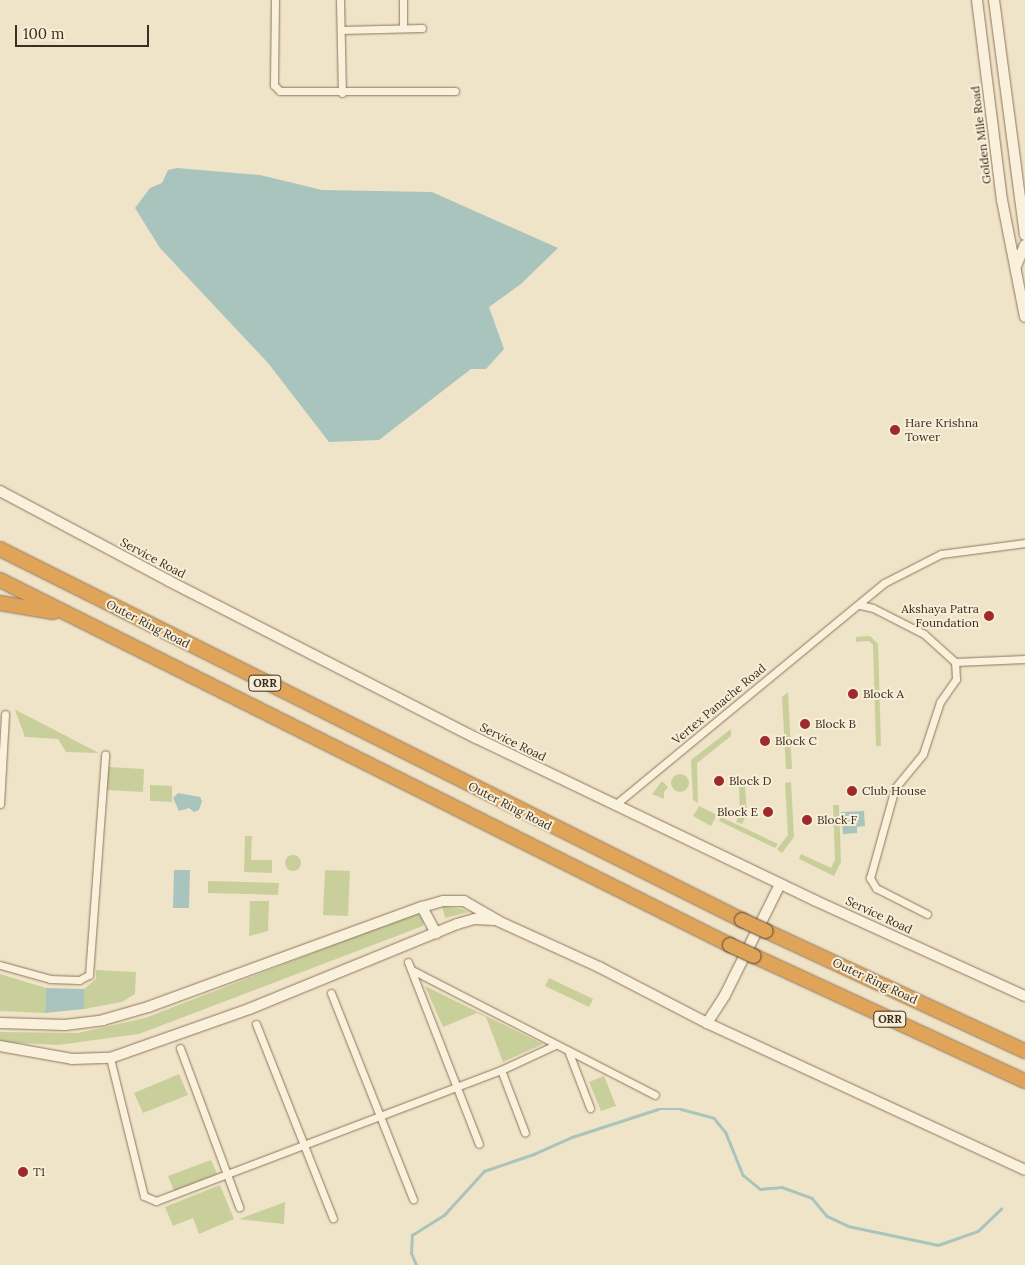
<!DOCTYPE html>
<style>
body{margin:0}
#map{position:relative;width:1025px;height:1265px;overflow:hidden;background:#f0e4c8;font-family:Lora,serif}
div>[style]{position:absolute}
.green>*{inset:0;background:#c9cf9b}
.round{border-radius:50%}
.water>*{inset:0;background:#a9c4bc}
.stream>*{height:2.5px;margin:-1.25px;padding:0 1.25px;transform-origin:1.25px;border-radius:1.25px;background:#a9c4bc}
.roads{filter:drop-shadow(0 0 1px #8d765c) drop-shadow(0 0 1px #8d765c)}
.street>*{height:7px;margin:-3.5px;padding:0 3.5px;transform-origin:3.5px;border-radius:3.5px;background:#faf1dc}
.secondary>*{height:10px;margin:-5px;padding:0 5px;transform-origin:5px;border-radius:5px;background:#faf1dc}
.highway>*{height:14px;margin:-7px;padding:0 7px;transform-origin:7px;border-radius:7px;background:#e0a458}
.bridges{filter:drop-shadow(0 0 1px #5b4430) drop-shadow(0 0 1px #5b4430)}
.highway-bridge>*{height:14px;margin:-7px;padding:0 7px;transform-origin:7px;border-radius:7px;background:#e0a458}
.dots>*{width:14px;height:14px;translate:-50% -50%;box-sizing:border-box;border:2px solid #f7eed8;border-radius:50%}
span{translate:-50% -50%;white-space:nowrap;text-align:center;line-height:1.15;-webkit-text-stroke:4px #f7eed8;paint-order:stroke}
.shield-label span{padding:1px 4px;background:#f7eed8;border:1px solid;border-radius:4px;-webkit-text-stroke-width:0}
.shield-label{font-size:11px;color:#3d2e20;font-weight:700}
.street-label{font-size:12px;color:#3d2e20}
.poi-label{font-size:12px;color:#3d2e20}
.left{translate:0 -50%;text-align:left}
.right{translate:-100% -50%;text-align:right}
.scale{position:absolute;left:15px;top:25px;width:134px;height:22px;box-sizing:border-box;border:2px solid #3d2e20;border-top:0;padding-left:6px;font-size:15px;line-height:18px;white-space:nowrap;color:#3d2e20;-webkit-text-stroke:4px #f7eed8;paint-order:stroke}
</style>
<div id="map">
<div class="green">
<div style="clip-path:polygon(870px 636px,878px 644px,881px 746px,876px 746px,873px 645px,869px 641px,856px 642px,856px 637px)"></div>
<div style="clip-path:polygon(788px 692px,792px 769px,786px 769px,782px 697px)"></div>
<div style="clip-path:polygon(15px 710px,16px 710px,99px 753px,66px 752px,58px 739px,25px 737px)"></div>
<div style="clip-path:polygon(731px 729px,731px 736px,697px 763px,698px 803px,693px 800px,691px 760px)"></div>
<div style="clip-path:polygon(108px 767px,144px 769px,143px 792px,106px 790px)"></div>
<div class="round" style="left:671px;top:774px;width:18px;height:18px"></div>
<div style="clip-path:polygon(662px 781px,668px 787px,664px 792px,664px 799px,652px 794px)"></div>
<div style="clip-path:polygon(791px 782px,794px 837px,782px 853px,777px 849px,788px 835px,785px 783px)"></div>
<div style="clip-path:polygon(150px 785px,172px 786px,172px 802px,150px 801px)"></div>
<div style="clip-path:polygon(745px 785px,747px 814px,742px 824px,736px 822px,740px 813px,739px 786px)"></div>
<div style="clip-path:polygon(833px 805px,839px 805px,841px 862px,834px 876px,799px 859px,801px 854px,831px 868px,835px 860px)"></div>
<div style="clip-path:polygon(699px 806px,717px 815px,711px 826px,693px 816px)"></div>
<div style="clip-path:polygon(721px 817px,778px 844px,775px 848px,719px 821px)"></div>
<div style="clip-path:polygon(245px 836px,252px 836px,251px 860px,272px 860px,272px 873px,244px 872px)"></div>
<div class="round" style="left:285px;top:855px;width:16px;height:16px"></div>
<div style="clip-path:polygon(325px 870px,350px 871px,348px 916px,323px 915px)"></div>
<div style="clip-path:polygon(208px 881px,279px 883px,278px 895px,208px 893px)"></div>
<div style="clip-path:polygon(250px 901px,269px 901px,268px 931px,249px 936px)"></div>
<div style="clip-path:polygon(442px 906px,462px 909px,469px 912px,445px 918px)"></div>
<div style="clip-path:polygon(416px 913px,424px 919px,423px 926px,139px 1034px,58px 1045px,0 1042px,0 1032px,78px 1033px,145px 1018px)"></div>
<div style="clip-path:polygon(96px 970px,136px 972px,135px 994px,122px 1002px,84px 1009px,84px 989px,96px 979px)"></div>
<div style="clip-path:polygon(0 974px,46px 988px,45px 1013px,0 1011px)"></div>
<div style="clip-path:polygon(549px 978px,593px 999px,589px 1007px,545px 986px)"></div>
<div style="clip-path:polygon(425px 986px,543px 1044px,503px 1062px,486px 1017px,477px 1013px,443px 1027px)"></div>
<div style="clip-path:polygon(179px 1074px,188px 1095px,143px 1113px,134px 1093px)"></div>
<div style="clip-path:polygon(604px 1076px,616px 1106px,601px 1111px,589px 1082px)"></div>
<div style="clip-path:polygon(211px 1160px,217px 1174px,174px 1191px,168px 1176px)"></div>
<div style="clip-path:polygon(220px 1185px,234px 1219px,199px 1234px,193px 1218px,173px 1226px,165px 1207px)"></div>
<div style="clip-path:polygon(285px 1202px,284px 1224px,239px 1219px)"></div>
</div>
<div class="water">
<div style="clip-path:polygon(177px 168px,260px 175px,322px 190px,432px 192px,558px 248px,521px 284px,489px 307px,504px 349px,486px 369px,471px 369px,379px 440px,329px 442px,268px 363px,160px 248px,135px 208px,150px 188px,162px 183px,168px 170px)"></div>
<div style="clip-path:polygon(178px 793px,200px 797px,202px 801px,199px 810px,194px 812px,189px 808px,179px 811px,173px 798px)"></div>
<div style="clip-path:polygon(864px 811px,865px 826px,857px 827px,857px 833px,843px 834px,841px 812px)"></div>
<div style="clip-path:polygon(174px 870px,190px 870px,189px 908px,173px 908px)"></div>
<div style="clip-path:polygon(46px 988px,84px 989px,84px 1009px,45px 1013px)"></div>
</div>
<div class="stream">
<div style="left:416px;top:1265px;width:13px;rotate:-113deg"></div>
<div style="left:411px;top:1253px;width:18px;rotate:-87deg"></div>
<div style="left:412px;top:1235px;width:38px;rotate:-32deg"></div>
<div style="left:444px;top:1215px;width:59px;rotate:-47.7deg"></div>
<div style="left:484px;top:1171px;width:53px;rotate:-18.8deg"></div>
<div style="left:534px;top:1154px;width:42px;rotate:-24.1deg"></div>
<div style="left:572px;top:1137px;width:90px;rotate:-18deg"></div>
<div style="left:658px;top:1109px;width:23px"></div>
<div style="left:681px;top:1109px;width:34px;rotate:15deg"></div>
<div style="left:714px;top:1118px;width:19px;rotate:51deg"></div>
<div style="left:726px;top:1133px;width:45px;rotate:68deg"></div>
<div style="left:743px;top:1175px;width:22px;rotate:39deg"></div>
<div style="left:760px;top:1189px;width:22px;rotate:-5deg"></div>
<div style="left:782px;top:1187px;width:32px;rotate:20deg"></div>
<div style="left:812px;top:1198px;width:23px;rotate:50deg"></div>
<div style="left:827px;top:1216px;width:23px;rotate:25deg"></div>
<div style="left:848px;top:1226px;width:92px;rotate:11.9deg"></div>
<div style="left:938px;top:1245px;width:42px;rotate:-19.3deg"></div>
<div style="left:978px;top:1231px;width:32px;rotate:-44deg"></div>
</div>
<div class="roads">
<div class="street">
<div style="left:275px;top:0;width:85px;rotate:90.7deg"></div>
<div style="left:274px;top:85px;width:8px;rotate:45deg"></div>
<div style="left:280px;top:91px;width:175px"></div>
<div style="left:340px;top:0;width:93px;rotate:88.8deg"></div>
<div style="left:403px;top:0;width:28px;rotate:90deg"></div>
<div style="left:341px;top:30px;width:81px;rotate:-1.4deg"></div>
<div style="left:860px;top:605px;width:13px;rotate:13deg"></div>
<div style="left:873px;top:608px;width:57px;rotate:27deg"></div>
<div style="left:924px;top:634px;width:42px;rotate:42.1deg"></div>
<div style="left:955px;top:662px;width:70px;rotate:-2.5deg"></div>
<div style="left:0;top:804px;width:90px;rotate:-86.8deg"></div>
<div style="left:616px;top:804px;width:347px;rotate:-39.5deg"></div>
<div style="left:884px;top:583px;width:64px;rotate:-27deg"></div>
<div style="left:941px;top:554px;width:85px;rotate:-7.5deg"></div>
<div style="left:927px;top:914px;width:57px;rotate:-153deg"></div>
<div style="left:876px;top:888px;width:12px;rotate:-121deg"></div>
<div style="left:870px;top:878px;width:93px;rotate:-74.5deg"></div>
<div style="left:895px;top:788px;width:44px;rotate:-50.5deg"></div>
<div style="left:923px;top:754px;width:55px;rotate:-71.9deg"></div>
<div style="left:940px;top:702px;width:28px;rotate:-55deg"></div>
<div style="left:956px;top:679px;width:17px;rotate:-93deg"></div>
<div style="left:408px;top:962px;width:195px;rotate:68.7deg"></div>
<div style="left:0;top:965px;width:52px;rotate:15.6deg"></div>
<div style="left:50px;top:979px;width:29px;rotate:2deg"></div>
<div style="left:79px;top:980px;width:11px;rotate:-27deg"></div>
<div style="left:89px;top:975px;width:221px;rotate:-85.8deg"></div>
<div style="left:412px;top:970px;width:273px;rotate:27.2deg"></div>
<div style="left:331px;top:993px;width:222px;rotate:68.3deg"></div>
<div style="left:256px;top:1024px;width:209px;rotate:68.4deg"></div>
<div style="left:180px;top:1048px;width:170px;rotate:69.6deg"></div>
<div style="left:569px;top:1053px;width:59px;rotate:69.1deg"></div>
<div style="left:110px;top:1058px;width:142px;rotate:76.2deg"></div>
<div style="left:144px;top:1196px;width:13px;rotate:23deg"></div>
<div style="left:156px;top:1201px;width:369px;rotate:-20.8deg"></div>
<div style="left:501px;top:1070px;width:60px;rotate:-24.8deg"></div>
<div style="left:501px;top:1070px;width:67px;rotate:69.1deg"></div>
</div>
<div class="secondary">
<div style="left:977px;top:0;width:202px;rotate:82.9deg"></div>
<div style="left:1002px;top:200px;width:119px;rotate:78.9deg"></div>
<div style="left:994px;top:0;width:237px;rotate:82.5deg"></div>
<div style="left:1016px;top:266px;width:23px;rotate:-67deg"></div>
<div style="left:0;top:491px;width:191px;rotate:28deg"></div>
<div style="left:169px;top:581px;width:345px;rotate:27.1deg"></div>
<div style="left:476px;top:738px;width:375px;rotate:25.6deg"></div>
<div style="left:814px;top:900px;width:232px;rotate:24.5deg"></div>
<div style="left:422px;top:907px;width:30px;rotate:62deg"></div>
<div style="left:0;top:1023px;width:65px;rotate:1.8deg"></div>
<div style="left:65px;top:1025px;width:38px;rotate:-7deg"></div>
<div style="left:103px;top:1020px;width:47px;rotate:-16.1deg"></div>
<div style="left:148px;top:1007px;width:292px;rotate:-20.1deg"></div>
<div style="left:422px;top:907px;width:22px;rotate:-16deg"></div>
<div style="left:443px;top:901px;width:21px"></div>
<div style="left:464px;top:901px;width:39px;rotate:30deg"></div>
<div style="left:498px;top:921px;width:111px;rotate:24.5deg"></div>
<div style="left:599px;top:967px;width:122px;rotate:27.4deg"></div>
<div style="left:707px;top:1023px;width:350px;rotate:24.8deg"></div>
<div style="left:707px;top:1023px;width:33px;rotate:-57deg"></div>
<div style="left:725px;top:995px;width:124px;rotate:-63.6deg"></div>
<div style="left:0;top:1046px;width:73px;rotate:10.2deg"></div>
<div style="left:72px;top:1059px;width:38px;rotate:-2deg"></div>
<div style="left:110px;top:1058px;width:147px;rotate:-19.4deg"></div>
<div style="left:249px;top:1009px;width:225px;rotate:-22.2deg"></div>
<div style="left:457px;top:924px;width:19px;rotate:-16deg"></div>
<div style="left:475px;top:919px;width:19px;rotate:3deg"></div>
</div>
<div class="highway">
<div style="left:0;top:549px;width:830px;rotate:26.57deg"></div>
<div style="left:0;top:580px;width:816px;rotate:26.57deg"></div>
<div style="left:0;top:603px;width:54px;rotate:9.6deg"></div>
<div style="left:766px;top:931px;width:285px;rotate:24.9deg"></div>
<div style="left:754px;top:956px;width:298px;rotate:24.8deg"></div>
</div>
</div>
<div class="bridges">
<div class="highway-bridge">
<div style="left:742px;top:920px;width:26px;rotate:25deg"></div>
<div style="left:730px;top:945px;width:26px;rotate:25deg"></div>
</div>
</div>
<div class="dots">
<div style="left:895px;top:430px;background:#9e2a2b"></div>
<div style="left:989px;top:616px;background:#9e2a2b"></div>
<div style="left:853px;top:694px;background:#9e2a2b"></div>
<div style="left:805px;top:724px;background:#9e2a2b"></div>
<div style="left:765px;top:741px;background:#9e2a2b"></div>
<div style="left:719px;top:781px;background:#9e2a2b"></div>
<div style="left:852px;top:791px;background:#9e2a2b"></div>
<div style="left:768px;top:812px;background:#9e2a2b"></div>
<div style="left:807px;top:820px;background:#9e2a2b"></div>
<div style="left:23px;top:1172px;background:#9e2a2b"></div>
</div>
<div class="shield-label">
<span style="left:265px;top:683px">ORR</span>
<span style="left:890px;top:1019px">ORR</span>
</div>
<div class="street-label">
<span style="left:981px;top:135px;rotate:-97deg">Golden Mile Road</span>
<span style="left:153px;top:558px;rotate:28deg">Service Road</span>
<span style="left:148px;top:624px;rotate:27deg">Outer Ring Road</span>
<span style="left:719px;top:704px;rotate:-40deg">Vertex Panache Road</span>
<span style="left:513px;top:742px;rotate:26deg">Service Road</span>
<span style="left:510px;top:806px;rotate:27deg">Outer Ring Road</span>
<span style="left:879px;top:915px;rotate:25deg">Service Road</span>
<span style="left:875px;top:981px;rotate:25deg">Outer Ring Road</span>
</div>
<div class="poi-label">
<span class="left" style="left:905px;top:430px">Hare Krishna<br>Tower</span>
<span class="right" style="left:979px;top:616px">Akshaya Patra<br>Foundation</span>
<span class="left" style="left:863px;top:694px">Block A</span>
<span class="left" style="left:815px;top:724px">Block B</span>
<span class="left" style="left:775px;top:741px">Block C</span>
<span class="left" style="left:729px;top:781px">Block D</span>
<span class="left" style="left:862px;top:791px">Club House</span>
<span class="right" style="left:758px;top:812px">Block E</span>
<span class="left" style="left:817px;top:820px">Block F</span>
<span class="left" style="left:33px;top:1172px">T1</span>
</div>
<div class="scale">100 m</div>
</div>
